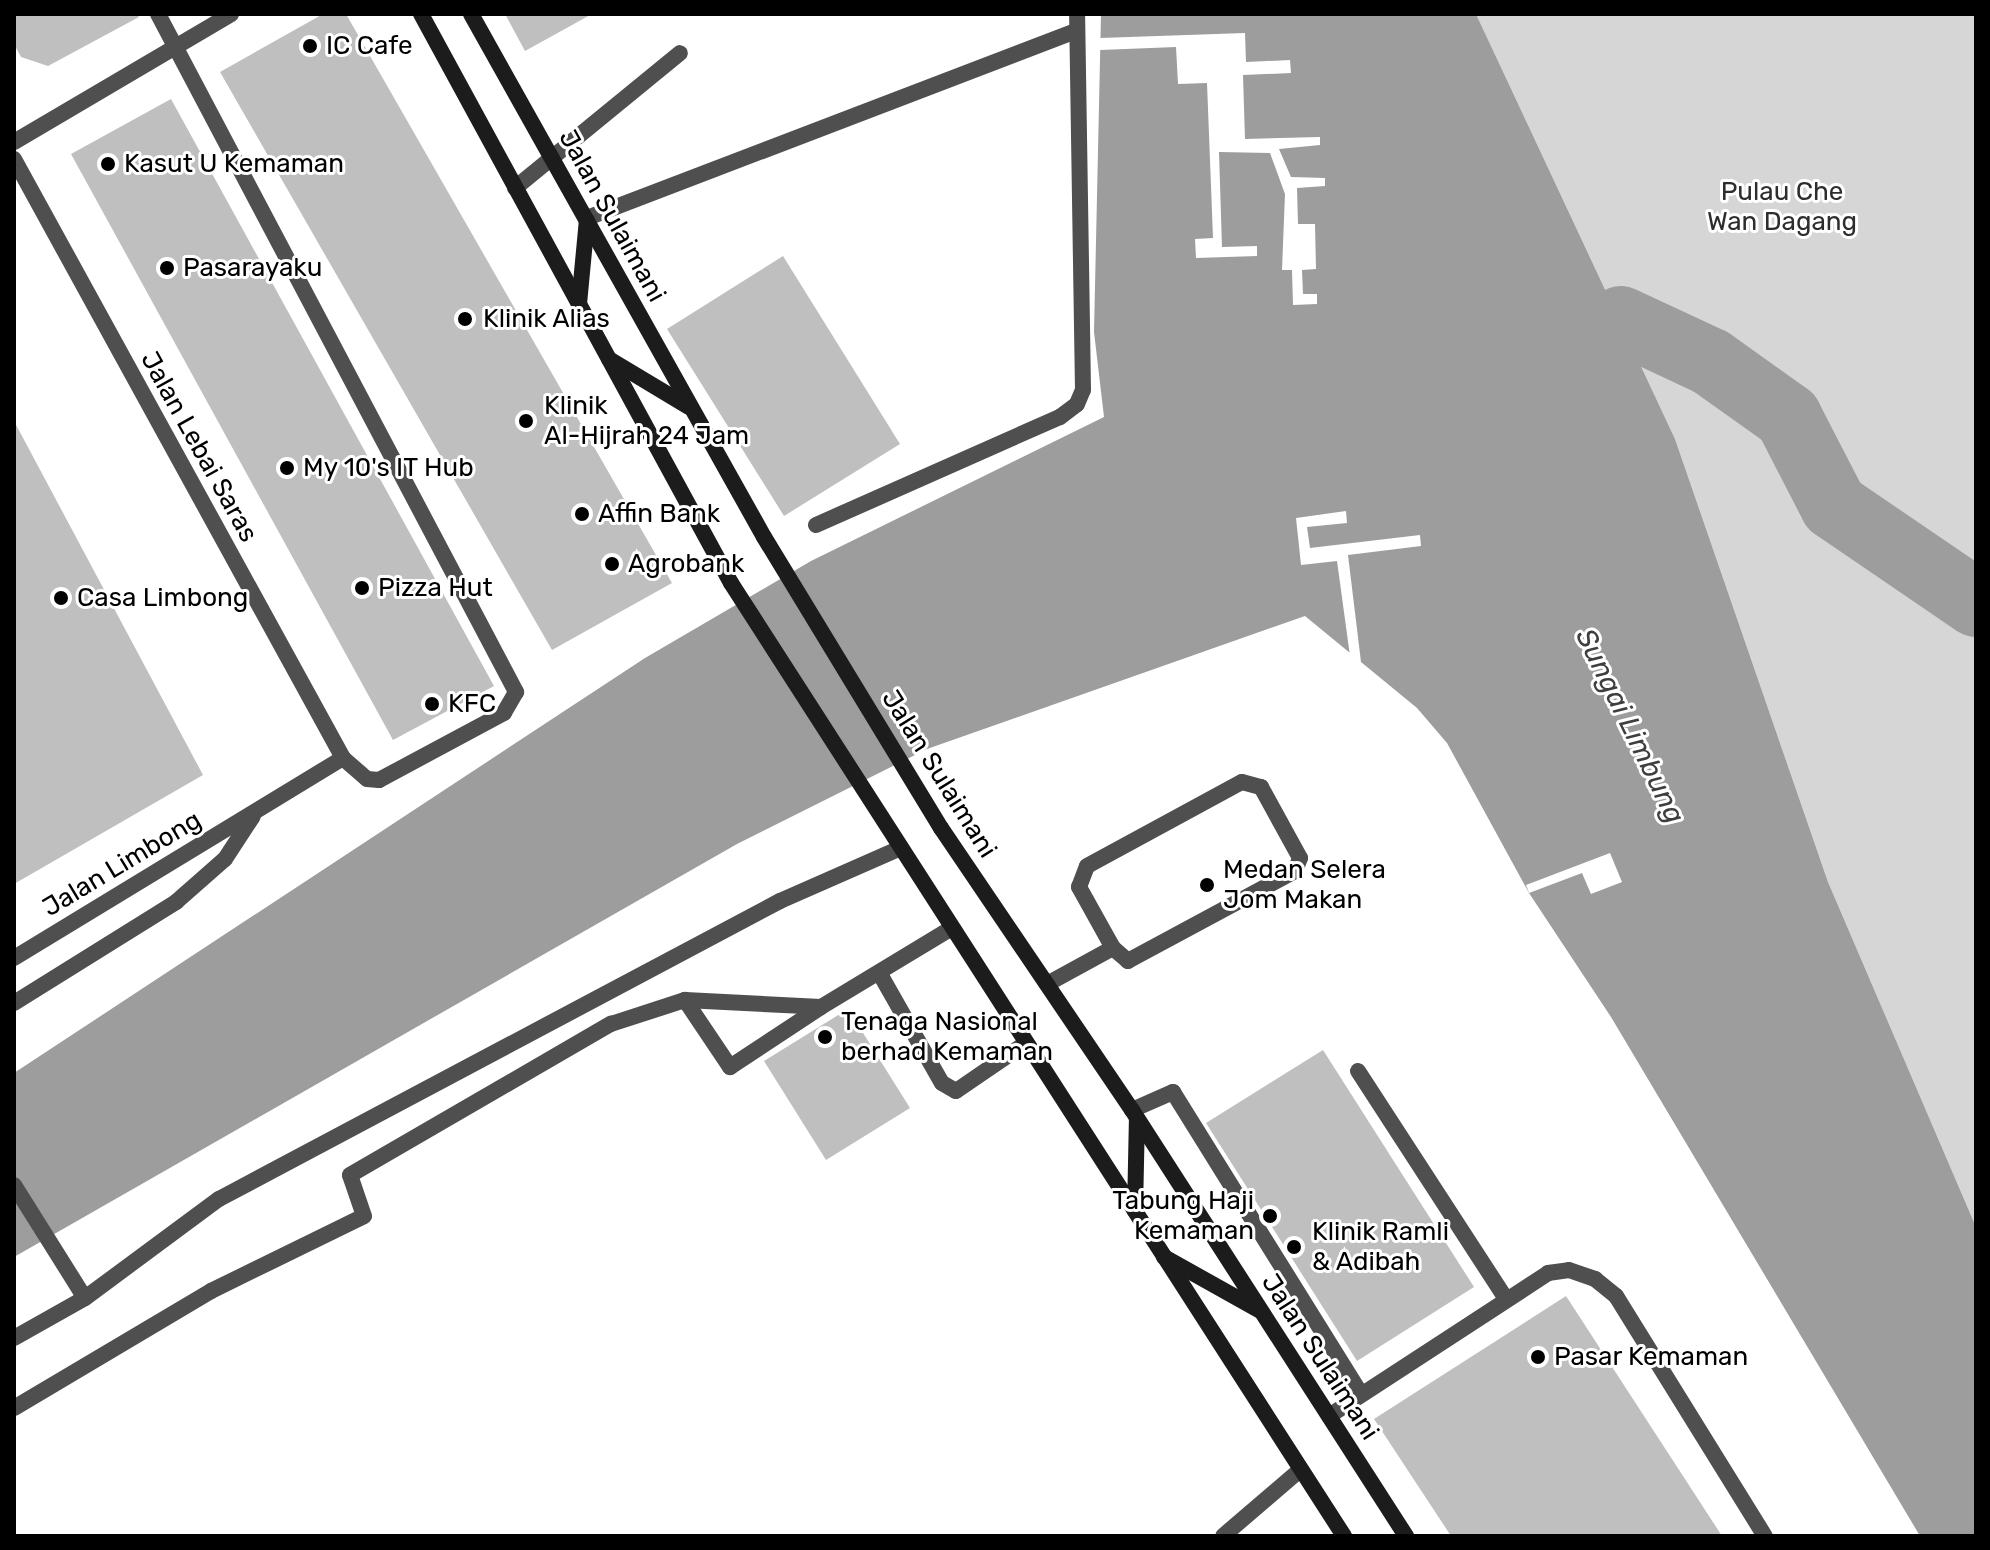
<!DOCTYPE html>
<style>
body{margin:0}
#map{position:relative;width:1990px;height:1550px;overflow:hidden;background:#fff;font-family:Rubik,sans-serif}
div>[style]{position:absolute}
.green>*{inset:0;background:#d6d6d6}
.water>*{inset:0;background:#9d9d9d}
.pier>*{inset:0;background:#fff}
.river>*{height:68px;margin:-34px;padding:0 34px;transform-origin:34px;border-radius:34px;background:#9d9d9d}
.building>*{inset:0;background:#bfbfbf}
.service>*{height:16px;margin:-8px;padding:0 8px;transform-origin:8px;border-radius:8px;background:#4f4f4f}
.minor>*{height:16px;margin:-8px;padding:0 8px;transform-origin:8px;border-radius:8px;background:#4f4f4f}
.secondary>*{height:16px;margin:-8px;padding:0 8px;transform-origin:8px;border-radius:8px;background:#1c1c1c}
.dots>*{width:22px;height:22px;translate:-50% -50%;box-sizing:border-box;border:4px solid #fff;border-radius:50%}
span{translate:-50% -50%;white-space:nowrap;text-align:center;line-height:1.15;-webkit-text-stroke:6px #fff;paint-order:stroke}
.poi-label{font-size:26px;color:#000}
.left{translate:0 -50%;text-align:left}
.right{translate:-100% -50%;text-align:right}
.park-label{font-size:26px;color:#2d2d2d}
.street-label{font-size:26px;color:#000}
.water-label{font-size:28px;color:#3e3e3e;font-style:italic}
.frame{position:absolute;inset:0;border:16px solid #000;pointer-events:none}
</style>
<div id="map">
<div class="green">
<div style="clip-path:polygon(1476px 14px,1976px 14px,1976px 1227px,1828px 882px,1675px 439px)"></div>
</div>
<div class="water">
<div style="clip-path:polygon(1101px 14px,1476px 14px,1675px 439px,1828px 882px,1976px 1227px,1976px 1536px,1920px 1536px,1611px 1017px,1529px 893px,1447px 743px,1417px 708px,1305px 616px,927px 749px,737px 844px,14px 1257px,14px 1073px,645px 658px,811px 561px,1104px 417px,1094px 332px)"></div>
</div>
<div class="pier">
<div style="clip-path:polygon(1245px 33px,1246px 62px,1290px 60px,1291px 73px,1243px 75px,1245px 139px,1320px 137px,1320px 145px,1279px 149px,1291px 177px,1325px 178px,1325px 186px,1297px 188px,1298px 224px,1315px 224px,1316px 269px,1302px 270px,1303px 294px,1317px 294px,1317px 304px,1293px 305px,1292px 270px,1282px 270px,1285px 194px,1270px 153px,1219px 152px,1222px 247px,1257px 246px,1257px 256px,1196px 258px,1195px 239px,1213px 238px,1207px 83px,1178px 84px,1176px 47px,1100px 50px,1100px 38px)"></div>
<div style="clip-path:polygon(1346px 511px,1347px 523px,1307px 527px,1310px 548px,1420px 535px,1421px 546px,1348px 555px,1361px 662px,1350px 656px,1337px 561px,1301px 565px,1296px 518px)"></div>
<div style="clip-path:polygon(1610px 853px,1622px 882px,1591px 894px,1582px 873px,1529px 893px,1526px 885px)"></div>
</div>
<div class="river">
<div style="left:1621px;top:320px;width:99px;rotate:25deg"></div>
<div style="left:1711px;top:362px;width:95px;rotate:35.5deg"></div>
<div style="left:1788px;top:417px;width:100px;rotate:62.7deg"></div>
<div style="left:1834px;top:506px;width:172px;rotate:34.3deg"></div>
</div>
<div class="building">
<div style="clip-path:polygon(14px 14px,137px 14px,139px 17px,48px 66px,21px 57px,14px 44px)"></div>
<div style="clip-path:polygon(323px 14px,346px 14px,672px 583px,552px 650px,220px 72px)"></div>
<div style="clip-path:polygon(505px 14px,592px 14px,525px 51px)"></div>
<div style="clip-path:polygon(171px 99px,494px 686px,393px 740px,71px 154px)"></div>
<div style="clip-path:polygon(783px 256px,900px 444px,784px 516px,667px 329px)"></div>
<div style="clip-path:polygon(14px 421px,203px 775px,14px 884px)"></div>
<div style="clip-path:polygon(848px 1009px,910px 1108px,826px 1160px,764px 1061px)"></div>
<div style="clip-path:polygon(1323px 1050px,1474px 1287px,1357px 1361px,1206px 1123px)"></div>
<div style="clip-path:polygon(1566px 1296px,1722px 1536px,1451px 1536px,1374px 1419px)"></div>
</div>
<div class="service">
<div style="left:158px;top:14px;width:767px;rotate:62.16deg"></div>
<div style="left:516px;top:692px;width:24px;rotate:120deg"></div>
<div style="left:504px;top:713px;width:142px;rotate:151.8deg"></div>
<div style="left:379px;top:780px;width:12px;rotate:-175deg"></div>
<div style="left:367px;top:779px;width:32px;rotate:-139deg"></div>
<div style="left:515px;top:188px;width:213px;rotate:-39.3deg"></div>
<div style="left:880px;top:974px;width:125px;rotate:60.4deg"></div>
<div style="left:942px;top:1083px;width:16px;rotate:30deg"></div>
<div style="left:956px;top:1091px;width:85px;rotate:-34.4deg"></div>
<div style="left:1047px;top:984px;width:75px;rotate:-28.6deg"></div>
<div style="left:1113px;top:948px;width:70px;rotate:-119.1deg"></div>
<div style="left:1079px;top:887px;width:22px;rotate:-69deg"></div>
<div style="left:1087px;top:866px;width:176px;rotate:-28.5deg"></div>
<div style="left:1242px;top:782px;width:20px;rotate:15deg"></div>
<div style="left:1261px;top:787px;width:81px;rotate:61.2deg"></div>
<div style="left:1300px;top:858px;width:14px;rotate:111deg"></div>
<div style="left:1295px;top:871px;width:190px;rotate:151.7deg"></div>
<div style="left:1128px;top:961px;width:20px;rotate:-139deg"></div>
<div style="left:685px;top:1000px;width:81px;rotate:56.1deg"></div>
<div style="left:730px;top:1067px;width:109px;rotate:-33.4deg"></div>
<div style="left:1358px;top:1071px;width:272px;rotate:57deg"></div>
<div style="left:1132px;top:1110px;width:45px;rotate:-23.7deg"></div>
<div style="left:1173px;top:1092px;width:354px;rotate:58.1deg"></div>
<div style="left:14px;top:1408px;width:229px;rotate:-30.7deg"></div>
<div style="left:211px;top:1291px;width:170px;rotate:-26.1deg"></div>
<div style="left:364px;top:1216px;width:43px;rotate:-108.9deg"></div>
<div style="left:350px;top:1175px;width:302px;rotate:-30.1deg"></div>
<div style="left:611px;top:1024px;width:78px;rotate:-18deg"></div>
<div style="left:685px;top:1000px;width:136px;rotate:2.9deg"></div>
<div style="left:821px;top:1007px;width:153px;rotate:-31.1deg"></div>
<div style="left:1329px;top:1416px;width:262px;rotate:-33.1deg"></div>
<div style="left:1548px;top:1273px;width:21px;rotate:-8deg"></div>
<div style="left:1569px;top:1270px;width:28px;rotate:19deg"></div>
<div style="left:1595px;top:1279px;width:27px;rotate:39deg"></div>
<div style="left:1616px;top:1296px;width:282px;rotate:58.2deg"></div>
</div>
<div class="minor">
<div style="left:14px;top:142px;width:252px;rotate:-30.5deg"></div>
<div style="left:14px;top:159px;width:683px;rotate:61.22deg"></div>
<div style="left:343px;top:758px;width:385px;rotate:148.7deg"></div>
<div style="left:587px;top:218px;width:524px;rotate:-20.93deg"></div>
<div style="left:816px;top:525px;width:267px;rotate:-23.9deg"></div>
<div style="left:1060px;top:417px;width:21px;rotate:-37deg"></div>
<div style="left:1077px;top:404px;width:15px;rotate:-67deg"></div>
<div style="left:1083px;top:390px;width:376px;rotate:-90.9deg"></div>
<div style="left:14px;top:1003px;width:191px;rotate:-31.9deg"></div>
<div style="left:176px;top:902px;width:65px;rotate:-41.3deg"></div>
<div style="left:225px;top:859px;width:51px;rotate:-56.9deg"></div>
<div style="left:14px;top:1185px;width:133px;rotate:57.9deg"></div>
<div style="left:14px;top:1338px;width:81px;rotate:-29.4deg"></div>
<div style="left:85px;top:1298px;width:167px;rotate:-36.5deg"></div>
<div style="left:219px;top:1199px;width:635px;rotate:-27.98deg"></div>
<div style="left:780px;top:901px;width:132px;rotate:-23.7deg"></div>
<div style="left:1223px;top:1536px;width:101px;rotate:-40.6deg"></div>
</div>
<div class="secondary">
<div style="left:421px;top:14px;width:648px;rotate:61.42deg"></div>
<div style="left:731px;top:583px;width:1133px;rotate:57.25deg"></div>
<div style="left:471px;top:14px;width:599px;rotate:60.74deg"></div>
<div style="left:764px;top:537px;width:341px;rotate:58.7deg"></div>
<div style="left:941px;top:828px;width:341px;rotate:55.9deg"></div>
<div style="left:1132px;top:1110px;width:507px;rotate:57.25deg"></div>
<div style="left:579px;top:304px;width:84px;rotate:-84.6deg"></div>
<div style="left:609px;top:359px;width:93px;rotate:31deg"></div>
<div style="left:1135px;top:1211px;width:92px;rotate:-88.8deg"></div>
<div style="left:1164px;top:1257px;width:109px;rotate:29.2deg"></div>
</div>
<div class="dots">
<div style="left:310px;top:46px;background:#000"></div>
<div style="left:108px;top:164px;background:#000"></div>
<div style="left:167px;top:268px;background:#000"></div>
<div style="left:465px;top:319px;background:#000"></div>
<div style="left:526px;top:421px;background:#000"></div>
<div style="left:287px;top:468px;background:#000"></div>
<div style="left:582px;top:514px;background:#000"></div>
<div style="left:612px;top:564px;background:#000"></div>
<div style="left:362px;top:588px;background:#000"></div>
<div style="left:61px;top:598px;background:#000"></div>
<div style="left:432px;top:704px;background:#000"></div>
<div style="left:1207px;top:885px;background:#000"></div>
<div style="left:825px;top:1037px;background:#000"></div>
<div style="left:1270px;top:1216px;background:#000"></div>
<div style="left:1294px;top:1247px;background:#000"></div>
<div style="left:1538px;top:1357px;background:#000"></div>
</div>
<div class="poi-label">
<span class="left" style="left:326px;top:46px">IC Cafe</span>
<span class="left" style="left:124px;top:164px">Kasut U Kemaman</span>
<span class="left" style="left:183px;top:268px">Pasarayaku</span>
<span class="left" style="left:483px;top:319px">Klinik Alias</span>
<span class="left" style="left:544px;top:421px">Klinik<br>Al-Hijrah 24 Jam</span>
<span class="left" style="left:303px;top:468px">My 10's IT Hub</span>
<span class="left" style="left:598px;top:514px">Affin Bank</span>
<span class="left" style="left:628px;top:564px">Agrobank</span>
<span class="left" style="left:378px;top:588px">Pizza Hut</span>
<span class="left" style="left:77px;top:598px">Casa Limbong</span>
<span class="left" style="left:448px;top:704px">KFC</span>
<span class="left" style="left:1223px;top:885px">Medan Selera<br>Jom Makan</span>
<span class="left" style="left:841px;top:1037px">Tenaga Nasional<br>berhad Kemaman</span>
<span class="right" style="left:1254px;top:1216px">Tabung Haji<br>Kemaman</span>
<span class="left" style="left:1312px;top:1247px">Klinik Ramli<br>&amp; Adibah</span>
<span class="left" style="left:1554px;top:1357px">Pasar Kemaman</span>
</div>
<div class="park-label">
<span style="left:1782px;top:207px">Pulau Che<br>Wan Dagang</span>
</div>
<div class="street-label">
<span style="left:612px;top:216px;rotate:61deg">Jalan Sulaimani</span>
<span style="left:199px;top:447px;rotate:61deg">Jalan Lebai Saras</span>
<span style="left:939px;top:774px;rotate:58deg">Jalan Sulaimani</span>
<span style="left:122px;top:864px;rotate:-31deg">Jalan Limbong</span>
<span style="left:1320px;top:1357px;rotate:57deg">Jalan Sulaimani</span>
</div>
<div class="water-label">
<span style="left:1630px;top:726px;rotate:64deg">Sungai Limbung</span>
</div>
<div class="frame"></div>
</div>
